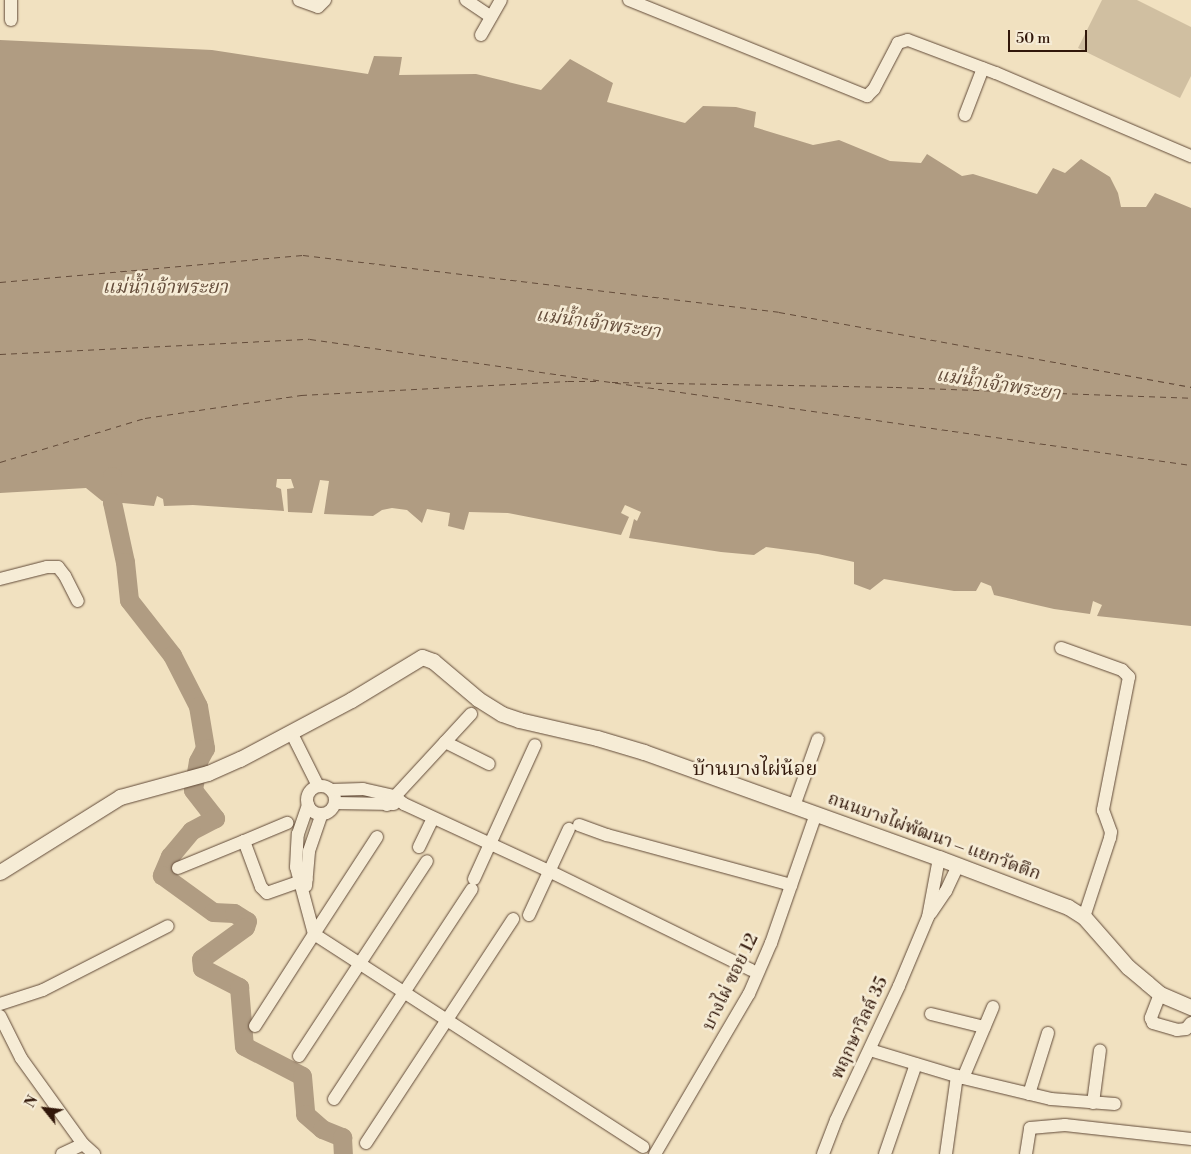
<!DOCTYPE html>
<meta charset="utf-8">
<style>
body{margin:0}
#map{position:relative;width:1191px;height:1154px;overflow:hidden;background:#f1e1c0;font-family:"Libre Bodoni","Noto Serif Thai",serif}
div>[style]{position:absolute}
.green>*{inset:0;background:#d0bfa1}
.water>*{inset:0;background:#b09c82}
.river>*{height:19px;margin:-9.5px;padding:0 9.5px;transform-origin:9.5px;border-radius:9.5px;background:#b09c82}
.ferry>*{height:1px;margin-top:-0.5px;transform-origin:0;background:repeating-linear-gradient(90deg,#644c3a 0 6px,transparent 0 11px)}
.roads{filter:drop-shadow(0 0 1px #614a38) drop-shadow(0 0 1px #614a38)}
.minor>*{height:12px;margin:-6px;padding:0 6px;transform-origin:6px;border-radius:6px;background:#f6ecd6}
.minor>.ring{margin:-6px;padding:0;box-sizing:content-box;background:none;border:12px solid #f6ecd6;border-radius:50%}
.tertiary>*{height:15px;margin:-7.5px;padding:0 7.5px;transform-origin:7.5px;border-radius:7.5px;background:#f6ecd6}
span{translate:-50% -50%;white-space:nowrap;text-align:center;line-height:1.15;-webkit-text-stroke:5px #f6ecd6;paint-order:stroke}
.street-label{font-size:18px;color:#31170a}
.water-label{font-size:19px;color:#644c3a;font-style:italic}
.quarter-label{font-size:20px;color:#31170a}
.north{position:absolute;left:20px;top:1084px;width:50px;height:50px;-webkit-text-stroke:4px #f6ecd6;paint-order:stroke;rotate:299deg;font-size:14px;font-weight:700;line-height:20px;text-align:center;color:#31170a}
.north::after{content:'';display:block;margin:auto;width:18px;height:22px;background:#31170a;clip-path:polygon(50% 0,100% 100%,50% 72%,0 100%)}
.scale{position:absolute;left:1008px;top:30px;width:79px;height:22px;box-sizing:border-box;border:2px solid #31170a;border-top:0;padding-left:6px;font-size:15px;line-height:18px;white-space:nowrap;color:#31170a;-webkit-text-stroke:4px #f6ecd6;paint-order:stroke}
</style>
<div id="map">
<div class="green">
<div style="clip-path:polygon(1102px 0,1137px 0,1191px 27px,1191px 76px,1180px 98px,1078px 48px)"></div>
</div>
<div class="water">
<div style="clip-path:polygon(0 40px,212px 50px,368px 74px,374px 56px,402px 57px,399px 75px,476px 74px,541px 90px,570px 59px,613px 83px,607px 102px,685px 123px,703px 106px,736px 107px,756px 112px,754px 127px,813px 145px,839px 140px,890px 161px,921px 163px,927px 154px,962px 176px,973px 174px,1037px 194px,1053px 168px,1065px 173px,1081px 159px,1110px 177px,1118px 193px,1121px 207px,1146px 207px,1155px 193px,1191px 208px,1191px 626px,1097px 616px,1102px 605px,1093px 601px,1090px 614px,1054px 609px,994px 595px,991px 586px,981px 582px,976px 591px,954px 591px,884px 579px,870px 590px,854px 584px,854px 562px,818px 554px,766px 547px,754px 555px,721px 552px,629px 538px,634px 519px,637px 521px,641px 512px,625px 505px,621px 513px,629px 517px,621px 535px,508px 513px,469px 512px,464px 530px,448px 526px,450px 513px,427px 509px,422px 523px,407px 510px,392px 508px,382px 510px,373px 516px,324px 514px,329px 481px,320px 480px,312px 513px,288px 512px,287px 489px,294px 488px,291px 479px,277px 479px,276px 487px,281px 489px,284px 511px,193px 505px,164px 506px,163px 499px,157px 496px,154px 506px,102px 501px,86px 488px,0 493px)"></div>
</div>
<div class="river">
<div style="left:112px;top:476px;width:26px;rotate:90deg"></div>
<div style="left:112px;top:502px;width:61px;rotate:77.8deg"></div>
<div style="left:125px;top:562px;width:38px;rotate:84deg"></div>
<div style="left:129px;top:600px;width:70px;rotate:52deg"></div>
<div style="left:172px;top:655px;width:57px;rotate:63deg"></div>
<div style="left:198px;top:706px;width:43px;rotate:80.5deg"></div>
<div style="left:205px;top:748px;width:15px;rotate:118deg"></div>
<div style="left:198px;top:761px;width:29px;rotate:100deg"></div>
<div style="left:193px;top:790px;width:36px;rotate:52deg"></div>
<div style="left:215px;top:818px;width:27px;rotate:152deg"></div>
<div style="left:191px;top:831px;width:33px;rotate:130deg"></div>
<div style="left:170px;top:856px;width:21px;rotate:113deg"></div>
<div style="left:162px;top:875px;width:63px;rotate:36deg"></div>
<div style="left:213px;top:912px;width:21px;rotate:3deg"></div>
<div style="left:234px;top:913px;width:15px;rotate:32deg"></div>
<div style="left:247px;top:921px;width:6px;rotate:108deg"></div>
<div style="left:245px;top:927px;width:54px;rotate:144deg"></div>
<div style="left:201px;top:959px;width:9px;rotate:84deg"></div>
<div style="left:202px;top:968px;width:42px;rotate:27.2deg"></div>
<div style="left:239px;top:987px;width:59px;rotate:85.2deg"></div>
<div style="left:244px;top:1046px;width:65px;rotate:27.3deg"></div>
<div style="left:302px;top:1076px;width:38px;rotate:85deg"></div>
<div style="left:305px;top:1114px;width:23px;rotate:41deg"></div>
<div style="left:322px;top:1129px;width:22px;rotate:22deg"></div>
<div style="left:342px;top:1137px;width:17px;rotate:87deg"></div>
</div>
<div class="ferry">
<div style="left:0;top:282px;width:304px;rotate:-5.1deg"></div>
<div style="left:303px;top:255px;width:479px;rotate:6.8deg"></div>
<div style="left:779px;top:312px;width:419px;rotate:10.3deg"></div>
<div style="left:0;top:354px;width:310px;rotate:-2.8deg"></div>
<div style="left:310px;top:339px;width:890px;rotate:8.14deg"></div>
<div style="left:612px;top:382px;width:284px;rotate:1deg"></div>
<div style="left:896px;top:387px;width:295px;rotate:2.1deg"></div>
<div style="left:0;top:462px;width:152px;rotate:-16.9deg"></div>
<div style="left:145px;top:418px;width:158px;rotate:-8.4deg"></div>
<div style="left:301px;top:395px;width:267px;rotate:-3deg"></div>
<div style="left:568px;top:381px;width:33px"></div>
</div>
<div class="roads">
<div class="minor">
<div style="left:11px;top:0;width:20px;rotate:90deg"></div>
<div style="left:299px;top:0;width:20px;rotate:20deg"></div>
<div style="left:318px;top:7px;width:10px;rotate:-45deg"></div>
<div style="left:466px;top:0;width:30px;rotate:34deg"></div>
<div style="left:629px;top:0;width:257px;rotate:22deg"></div>
<div style="left:867px;top:96px;width:10px;rotate:-45deg"></div>
<div style="left:874px;top:89px;width:52px;rotate:-62.4deg"></div>
<div style="left:898px;top:43px;width:10px;rotate:-17deg"></div>
<div style="left:908px;top:40px;width:94px;rotate:20.6deg"></div>
<div style="left:996px;top:73px;width:212px;rotate:23.1deg"></div>
<div style="left:481px;top:35px;width:40px;rotate:-60.3deg"></div>
<div style="left:965px;top:115px;width:50px;rotate:-69deg"></div>
<div style="left:0;top:579px;width:49px;rotate:-14.3deg"></div>
<div style="left:47px;top:567px;width:11px"></div>
<div style="left:58px;top:567px;width:11px;rotate:52deg"></div>
<div style="left:65px;top:576px;width:28px;rotate:63deg"></div>
<div style="left:1061px;top:648px;width:65px;rotate:19.8deg"></div>
<div style="left:1122px;top:670px;width:10px;rotate:45deg"></div>
<div style="left:1129px;top:677px;width:136px;rotate:101.1deg"></div>
<div style="left:1103px;top:810px;width:23px;rotate:70deg"></div>
<div style="left:1111px;top:832px;width:6px;rotate:99deg"></div>
<div style="left:1110px;top:838px;width:83px;rotate:108.2deg"></div>
<div style="left:291px;top:732px;width:60px;rotate:63.4deg"></div>
<div style="left:445px;top:742px;width:49px;rotate:26.6deg"></div>
<div class="ring" style="left:307px;top:786px;width:16px;height:16px"></div>
<div style="left:331px;top:790px;width:32px;rotate:-2deg"></div>
<div style="left:363px;top:789px;width:32px;rotate:13deg"></div>
<div style="left:394px;top:796px;width:13px;rotate:39deg"></div>
<div style="left:404px;top:804px;width:160px;rotate:24.8deg"></div>
<div style="left:549px;top:871px;width:225px;rotate:26.1deg"></div>
<div style="left:335px;top:803px;width:59px;rotate:1deg"></div>
<div style="left:387px;top:805px;width:124px;rotate:-47.3deg"></div>
<div style="left:794px;top:806px;width:71px;rotate:-70.3deg"></div>
<div style="left:579px;top:825px;width:30px;rotate:20deg"></div>
<div style="left:607px;top:835px;width:191px;rotate:15.2deg"></div>
<div style="left:377px;top:837px;width:116px;rotate:123deg"></div>
<div style="left:314px;top:934px;width:392px;rotate:32.9deg"></div>
<div style="left:244px;top:841px;width:47px;rotate:-22.7deg"></div>
<div style="left:419px;top:847px;width:32px;rotate:-64deg"></div>
<div style="left:178px;top:868px;width:71px;rotate:-22.2deg"></div>
<div style="left:244px;top:841px;width:49px;rotate:69.7deg"></div>
<div style="left:261px;top:887px;width:8px;rotate:45deg"></div>
<div style="left:267px;top:893px;width:42px;rotate:-19.3deg"></div>
<div style="left:474px;top:879px;width:147px;rotate:-65.5deg"></div>
<div style="left:306px;top:886px;width:35px;rotate:-85deg"></div>
<div style="left:309px;top:851px;width:39px;rotate:-71deg"></div>
<div style="left:931px;top:913px;width:27px;rotate:-56deg"></div>
<div style="left:946px;top:891px;width:29px;rotate:-65deg"></div>
<div style="left:529px;top:915px;width:95px;rotate:-65.1deg"></div>
<div style="left:1160px;top:994px;width:26px;rotate:111deg"></div>
<div style="left:1151px;top:1018px;width:5px;rotate:68deg"></div>
<div style="left:1153px;top:1023px;width:25px;rotate:16deg"></div>
<div style="left:1177px;top:1030px;width:9px;rotate:-6deg"></div>
<div style="left:1186px;top:1029px;width:8px;rotate:-50deg"></div>
<div style="left:0;top:1004px;width:45px;rotate:-18deg"></div>
<div style="left:43px;top:990px;width:140px;rotate:-27.1deg"></div>
<div style="left:931px;top:1014px;width:55px;rotate:13.8deg"></div>
<div style="left:0;top:1016px;width:47px;rotate:63.4deg"></div>
<div style="left:21px;top:1058px;width:106px;rotate:54.2deg"></div>
<div style="left:83px;top:1144px;width:15px;rotate:42deg"></div>
<div style="left:255px;top:1026px;width:109px;rotate:-57.3deg"></div>
<div style="left:314px;top:934px;width:69px;rotate:-105deg"></div>
<div style="left:296px;top:867px;width:33px;rotate:-87deg"></div>
<div style="left:298px;top:834px;width:31px;rotate:-71deg"></div>
<div style="left:870px;top:1050px;width:97px;rotate:16.8deg"></div>
<div style="left:963px;top:1078px;width:90px;rotate:13.4deg"></div>
<div style="left:1051px;top:1099px;width:64px;rotate:4.5deg"></div>
<div style="left:299px;top:1056px;width:233px;rotate:-56.7deg"></div>
<div style="left:963px;top:1078px;width:77px;rotate:-67.1deg"></div>
<div style="left:1029px;top:1094px;width:64px;rotate:-72.7deg"></div>
<div style="left:334px;top:1099px;width:251px;rotate:-56.7deg"></div>
<div style="left:1093px;top:1103px;width:53px;rotate:-82.5deg"></div>
<div style="left:366px;top:1143px;width:268px;rotate:-56.7deg"></div>
<div style="left:62px;top:1154px;width:23px;rotate:-25deg"></div>
<div style="left:655px;top:1154px;width:186px;rotate:-59.6deg"></div>
<div style="left:749px;top:994px;width:56px;rotate:-66.7deg"></div>
<div style="left:771px;top:943px;width:137px;rotate:-70.8deg"></div>
<div style="left:823px;top:1154px;width:36px;rotate:-69deg"></div>
<div style="left:836px;top:1120px;width:148px;rotate:-64.8deg"></div>
<div style="left:899px;top:986px;width:75px;rotate:-67.2deg"></div>
<div style="left:928px;top:917px;width:60px;rotate:-79.4deg"></div>
<div style="left:885px;top:1154px;width:95px;rotate:-71deg"></div>
<div style="left:946px;top:1154px;width:79px;rotate:-82deg"></div>
<div style="left:1026px;top:1154px;width:26px;rotate:-81deg"></div>
<div style="left:1030px;top:1128px;width:35px;rotate:-5deg"></div>
<div style="left:1065px;top:1125px;width:127px;rotate:6.3deg"></div>
</div>
<div class="tertiary">
<div style="left:0;top:872px;width:142px;rotate:-32deg"></div>
<div style="left:120px;top:797px;width:91px;rotate:-15.3deg"></div>
<div style="left:208px;top:773px;width:35px;rotate:-24deg"></div>
<div style="left:240px;top:759px;width:126px;rotate:-28deg"></div>
<div style="left:351px;top:700px;width:83px;rotate:-31.2deg"></div>
<div style="left:422px;top:657px;width:12px;rotate:20deg"></div>
<div style="left:433px;top:661px;width:59px;rotate:40.2deg"></div>
<div style="left:478px;top:699px;width:28px;rotate:32deg"></div>
<div style="left:502px;top:714px;width:18px;rotate:19deg"></div>
<div style="left:519px;top:720px;width:80px;rotate:13deg"></div>
<div style="left:597px;top:738px;width:49px;rotate:16.6deg"></div>
<div style="left:644px;top:752px;width:313px;rotate:19.8deg"></div>
<div style="left:939px;top:858px;width:138px;rotate:20.8deg"></div>
<div style="left:1068px;top:907px;width:19px;rotate:32deg"></div>
<div style="left:1084px;top:917px;width:67px;rotate:48.7deg"></div>
<div style="left:1128px;top:967px;width:25px;rotate:40deg"></div>
<div style="left:1147px;top:983px;width:17px;rotate:40deg"></div>
<div style="left:1160px;top:994px;width:34px;rotate:23deg"></div>
</div>
</div>
<div class="street-label">
<span style="left:934px;top:837px;rotate:20deg">ถนนบางไผ่พัฒนา – แยกวัดตึก</span>
<span style="left:731px;top:982px;rotate:-64deg">บางไผ่ ซอย 12</span>
<span style="left:860px;top:1028px;rotate:-65deg">พฤกษาวิลล์ 35</span>
</div>
<div class="water-label">
<span style="left:165px;top:288px">แม่น้ำเจ้าพระยา</span>
<span style="left:598px;top:324px;rotate:8deg">แม่น้ำเจ้าพระยา</span>
<span style="left:998px;top:385px;rotate:9deg">แม่น้ำเจ้าพระยา</span>
</div>
<div class="quarter-label">
<span style="left:755px;top:769px">บ้านบางไผ่น้อย</span>
</div>
<div class="north">N</div>
<div class="scale">50 m</div>
</div>
